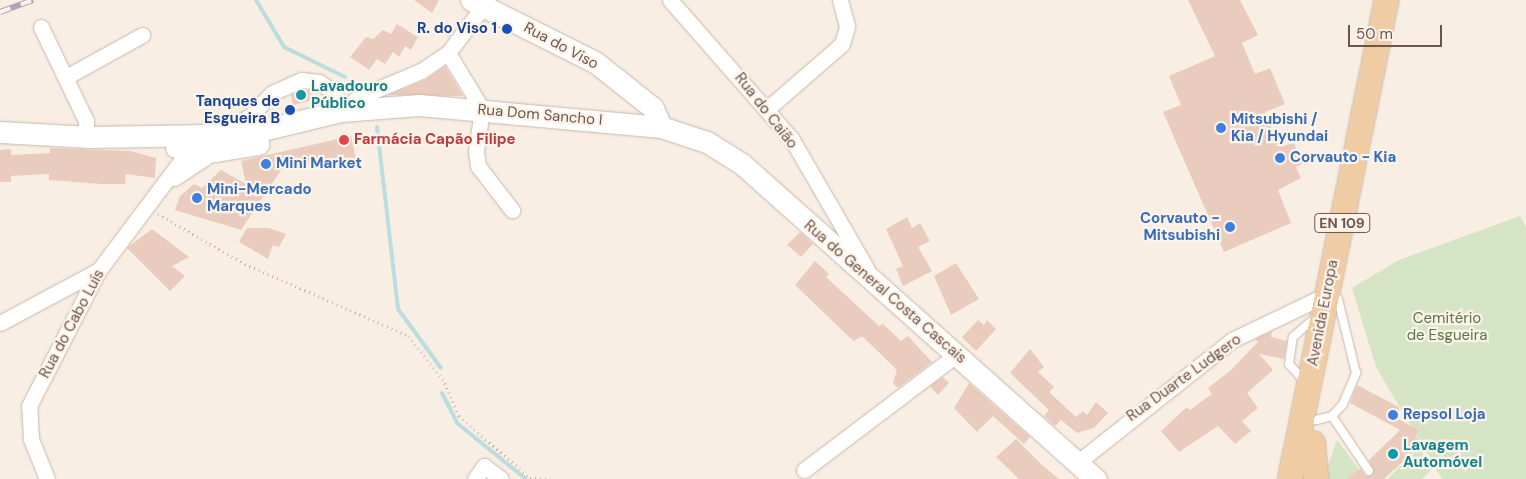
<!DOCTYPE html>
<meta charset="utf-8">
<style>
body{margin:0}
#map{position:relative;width:1526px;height:479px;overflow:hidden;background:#f9eee3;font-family:"DM Sans",sans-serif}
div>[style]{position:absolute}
.green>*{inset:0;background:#d4e4c4}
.stream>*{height:4px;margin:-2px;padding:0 2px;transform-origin:2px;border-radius:2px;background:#bbdddf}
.building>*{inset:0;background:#eaccbe}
.path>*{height:2.5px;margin-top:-1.25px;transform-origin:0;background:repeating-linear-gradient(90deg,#cfb0a2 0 1px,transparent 0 5px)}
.roads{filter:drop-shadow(0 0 1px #c8b6ac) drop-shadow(0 0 1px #c8b6ac)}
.lane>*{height:8px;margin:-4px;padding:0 4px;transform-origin:4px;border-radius:4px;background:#fff}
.street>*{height:15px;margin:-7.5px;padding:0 7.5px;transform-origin:7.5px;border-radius:7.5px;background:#fff}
.secondary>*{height:21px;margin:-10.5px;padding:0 10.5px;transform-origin:10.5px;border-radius:10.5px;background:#fff}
.primary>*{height:24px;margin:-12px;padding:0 12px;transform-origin:12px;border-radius:12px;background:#efcca3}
.rail>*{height:5.5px;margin-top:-2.75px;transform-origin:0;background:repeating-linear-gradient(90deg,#fcf3e9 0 11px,#b0a4c0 0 22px);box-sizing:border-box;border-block:1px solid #b0a4c0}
.dots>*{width:14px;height:14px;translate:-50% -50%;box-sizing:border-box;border:2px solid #fcf3e9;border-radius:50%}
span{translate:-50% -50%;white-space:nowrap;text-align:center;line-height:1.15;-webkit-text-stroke:4.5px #fcf3e9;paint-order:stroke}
.shield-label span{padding:1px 4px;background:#fcf3e9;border:1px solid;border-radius:4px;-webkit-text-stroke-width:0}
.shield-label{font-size:14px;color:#6d554d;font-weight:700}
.transit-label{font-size:15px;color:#164399;font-weight:700}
.right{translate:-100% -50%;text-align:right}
.street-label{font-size:15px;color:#6d554d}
.culture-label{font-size:15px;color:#0d838f;font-weight:700}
.left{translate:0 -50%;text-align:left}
.shop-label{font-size:15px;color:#366cbe;font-weight:700}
.health-label{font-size:15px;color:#be3a42;font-weight:700}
.park-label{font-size:15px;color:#5b7749}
.scale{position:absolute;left:1348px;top:25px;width:94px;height:22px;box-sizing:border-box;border:2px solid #6d554d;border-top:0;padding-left:6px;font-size:15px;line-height:18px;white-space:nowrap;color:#6d554d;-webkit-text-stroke:4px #fcf3e9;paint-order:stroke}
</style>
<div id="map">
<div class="green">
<div style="clip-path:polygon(1520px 216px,1526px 227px,1526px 479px,1442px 479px,1376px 367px,1352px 288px,1399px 260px)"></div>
<div style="clip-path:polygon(1337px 440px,1358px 468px,1353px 479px,1323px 479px)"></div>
<div style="clip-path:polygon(1421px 446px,1433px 468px,1422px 479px,1387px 479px)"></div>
</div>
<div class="stream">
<div style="left:256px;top:0;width:55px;rotate:59.2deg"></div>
<div style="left:284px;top:47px;width:68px;rotate:26.2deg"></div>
<div style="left:377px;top:127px;width:183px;rotate:83.4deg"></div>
<div style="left:398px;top:309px;width:73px;rotate:53.9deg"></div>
<div style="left:442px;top:393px;width:34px;rotate:63deg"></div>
<div style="left:457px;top:423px;width:89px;rotate:39.1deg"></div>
</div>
<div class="building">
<div style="clip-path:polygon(414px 0,439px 0,432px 13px)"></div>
<div style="clip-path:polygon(1188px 0,1240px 0,1258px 35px,1242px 43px,1255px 74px,1270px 68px,1285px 104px,1265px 112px,1280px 147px,1294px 143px,1302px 164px,1296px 167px,1301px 178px,1278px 190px,1291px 223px,1224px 252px,1163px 112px,1181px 105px,1169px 76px,1215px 56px)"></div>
<div style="clip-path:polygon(397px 24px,418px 37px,411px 50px,405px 46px,399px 57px,393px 52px,385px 64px,377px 59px,369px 70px,350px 57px,366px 37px,373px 39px,383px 30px,391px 34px)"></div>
<div style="clip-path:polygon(445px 66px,463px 96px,388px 95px,425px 80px)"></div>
<div style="clip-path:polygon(302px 90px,311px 91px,313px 100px,293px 105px,291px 95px)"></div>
<div style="clip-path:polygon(351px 136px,357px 163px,330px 169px,328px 159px,281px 170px,241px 230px,175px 210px,180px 196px,194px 184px,202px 188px,221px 170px,246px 184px,241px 161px)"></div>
<div style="clip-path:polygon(50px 148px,130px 151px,156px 158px,155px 178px,126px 174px,125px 184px,100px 184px,49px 180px,49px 174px,11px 176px,11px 182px,0 182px,0 150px,11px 149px,11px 155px,50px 153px)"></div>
<div style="clip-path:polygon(907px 217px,912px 228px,920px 223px,930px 241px,918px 247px,932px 271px,903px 286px,896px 269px,903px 266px,886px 229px)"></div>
<div style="clip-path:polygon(247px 228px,269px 228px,286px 234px,279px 247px,273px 245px,268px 259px,239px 242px)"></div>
<div style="clip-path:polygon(152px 229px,189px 257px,172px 266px,185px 276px,170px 291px,127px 248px)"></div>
<div style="clip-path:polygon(800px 232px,813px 244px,801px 257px,787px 245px)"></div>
<div style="clip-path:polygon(815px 261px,829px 274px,826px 277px,879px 326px,883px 324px,901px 341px,908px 336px,932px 362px,898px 388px,893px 383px,897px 370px,862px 336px,854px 341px,847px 335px,795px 285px)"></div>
<div style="clip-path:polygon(956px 263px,979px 299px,951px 315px,934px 276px)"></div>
<div style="clip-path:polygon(978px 320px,984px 325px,987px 320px,996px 329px,976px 351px,962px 337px)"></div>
<div style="clip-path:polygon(1272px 331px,1271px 337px,1287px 341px,1284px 359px,1259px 354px,1273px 370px,1247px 393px,1258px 408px,1242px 421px,1251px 431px,1235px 444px,1218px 426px,1179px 452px,1161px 431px,1187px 407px,1190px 410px,1212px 394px,1208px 388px,1230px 371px,1258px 342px,1255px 339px)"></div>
<div style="clip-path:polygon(1030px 349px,1044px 367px,1038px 372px,1054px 387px,1049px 392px,1076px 417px,1083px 411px,1087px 415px,1096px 402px,1108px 413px,1094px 428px,1077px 433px,1061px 420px,1055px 426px,1044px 416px,1049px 410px,1010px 373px)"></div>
<div style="clip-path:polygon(943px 377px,949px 383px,938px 395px,930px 386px)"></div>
<div style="clip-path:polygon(969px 383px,1030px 437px,1024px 444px,993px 416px,977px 432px,954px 408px)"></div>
<div style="clip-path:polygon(1357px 385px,1399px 407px,1398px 419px,1419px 430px,1416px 436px,1421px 445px,1384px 479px,1347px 479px,1360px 468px,1366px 476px,1373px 475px,1369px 460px,1400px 430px,1350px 403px)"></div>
<div style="clip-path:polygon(1016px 439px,1042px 465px,1059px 479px,1019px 479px,996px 457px)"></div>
</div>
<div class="path">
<div style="left:158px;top:214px;width:100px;rotate:29.9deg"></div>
<div style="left:245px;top:264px;width:179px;rotate:23.7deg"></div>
<div style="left:409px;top:336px;width:59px;rotate:52.5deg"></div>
<div style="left:445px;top:383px;width:36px;rotate:67deg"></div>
<div style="left:459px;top:416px;width:94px;rotate:41.1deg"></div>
<div style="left:530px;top:478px;width:19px;rotate:3deg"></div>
</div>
<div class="roads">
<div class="lane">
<div style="left:1306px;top:383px;width:25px;rotate:-132deg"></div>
<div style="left:1289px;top:364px;width:27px;rotate:-82deg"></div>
<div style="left:1293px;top:337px;width:30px;rotate:-41deg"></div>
<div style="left:1332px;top:416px;width:66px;rotate:56.1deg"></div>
<div style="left:1316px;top:420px;width:16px;rotate:-14deg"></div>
<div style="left:1332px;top:416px;width:16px;rotate:-47deg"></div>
<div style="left:1343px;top:404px;width:34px;rotate:-67deg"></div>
<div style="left:1356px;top:373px;width:76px;rotate:-103.7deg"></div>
</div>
<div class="street">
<div style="left:670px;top:0;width:184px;rotate:48.8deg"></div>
<div style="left:791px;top:138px;width:151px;rotate:59.9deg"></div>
<div style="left:41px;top:27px;width:104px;rotate:64.4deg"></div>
<div style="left:86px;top:121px;width:16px;rotate:90deg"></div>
<div style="left:448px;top:53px;width:66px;rotate:58.7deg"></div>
<div style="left:482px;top:109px;width:42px;rotate:98.1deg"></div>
<div style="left:476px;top:151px;width:15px;rotate:82deg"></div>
<div style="left:478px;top:166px;width:56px;rotate:52.3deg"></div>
<div style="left:66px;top:77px;width:87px;rotate:-28.9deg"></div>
<div style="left:767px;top:109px;width:99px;rotate:-40.9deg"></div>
<div style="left:842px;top:44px;width:19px;rotate:-74deg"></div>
<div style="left:847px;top:26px;width:27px;rotate:-105deg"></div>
<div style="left:220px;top:130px;width:32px;rotate:-24deg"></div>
<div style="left:249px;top:117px;width:33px;rotate:-46deg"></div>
<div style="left:272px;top:93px;width:32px;rotate:-24deg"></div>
<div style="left:301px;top:80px;width:18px;rotate:6deg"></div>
<div style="left:319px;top:82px;width:19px;rotate:35deg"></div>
<div style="left:335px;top:93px;width:19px;rotate:72deg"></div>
<div style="left:341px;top:111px;width:23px;rotate:-38deg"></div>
<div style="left:359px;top:97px;width:67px;rotate:-22.8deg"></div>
<div style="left:421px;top:71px;width:32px;rotate:-34deg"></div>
<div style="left:448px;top:53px;width:66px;rotate:-53deg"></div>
<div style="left:174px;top:178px;width:49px;rotate:-33.4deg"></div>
<div style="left:0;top:323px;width:112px;rotate:-28.2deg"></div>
<div style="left:1077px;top:463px;width:198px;rotate:-38.4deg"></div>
<div style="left:1232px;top:340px;width:104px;rotate:-25.6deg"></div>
<div style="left:804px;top:470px;width:191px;rotate:-37.1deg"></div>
<div style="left:47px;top:479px;width:43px;rotate:-111.8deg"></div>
<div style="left:31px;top:439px;width:33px;rotate:-93deg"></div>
<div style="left:29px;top:406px;width:153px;rotate:-62.8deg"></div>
<div style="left:99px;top:270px;width:150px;rotate:-53.1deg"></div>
<div style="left:475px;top:479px;width:16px;rotate:-55deg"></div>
<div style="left:484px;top:466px;width:21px;rotate:37deg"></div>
</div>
<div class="secondary">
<div style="left:471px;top:0;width:139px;rotate:26.6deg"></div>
<div style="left:595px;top:62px;width:74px;rotate:38.4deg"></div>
<div style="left:653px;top:108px;width:21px;rotate:67deg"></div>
<div style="left:0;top:132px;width:90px;rotate:3.2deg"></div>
<div style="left:90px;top:137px;width:119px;rotate:-1deg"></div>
<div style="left:209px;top:135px;width:49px;rotate:-4.7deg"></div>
<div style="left:258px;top:131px;width:85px;rotate:-13.5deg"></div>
<div style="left:341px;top:111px;width:78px;rotate:-4.4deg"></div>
<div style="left:419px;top:105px;width:243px;rotate:5.2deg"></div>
<div style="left:661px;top:127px;width:48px;rotate:18.1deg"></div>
<div style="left:707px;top:142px;width:41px;rotate:32.2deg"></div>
<div style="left:742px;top:164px;width:474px;rotate:41.7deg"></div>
<div style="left:176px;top:147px;width:40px;rotate:5.7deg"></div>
<div style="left:216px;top:151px;width:43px;rotate:-9.5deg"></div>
</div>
<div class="primary">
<div style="left:1313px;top:443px;width:36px;rotate:85deg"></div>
<div style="left:1290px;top:479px;width:489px;rotate:-78.6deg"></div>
</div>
</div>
<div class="rail">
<div style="left:0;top:12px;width:35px;rotate:-20deg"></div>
</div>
<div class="dots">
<div style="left:507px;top:29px;background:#1a4fb4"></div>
<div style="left:301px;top:95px;background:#0f9aa8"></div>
<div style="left:290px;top:110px;background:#1a4fb4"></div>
<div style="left:1221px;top:128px;background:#3f7fe0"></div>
<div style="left:344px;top:140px;background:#e0444e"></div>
<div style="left:1280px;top:158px;background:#3f7fe0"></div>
<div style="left:266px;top:164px;background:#3f7fe0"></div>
<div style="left:197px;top:198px;background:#3f7fe0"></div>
<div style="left:1230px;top:227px;background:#3f7fe0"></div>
<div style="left:1393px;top:415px;background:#3f7fe0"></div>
<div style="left:1393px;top:454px;background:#0f9aa8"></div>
</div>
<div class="shield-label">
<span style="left:1342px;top:223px">EN 109</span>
</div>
<div class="transit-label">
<span class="right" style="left:497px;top:29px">R. do Viso 1</span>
<span class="right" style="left:280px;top:110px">Tanques de<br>Esgueira B</span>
</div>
<div class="street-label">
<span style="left:561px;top:46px;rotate:28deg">Rua do Viso</span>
<span style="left:766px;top:111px;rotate:52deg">Rua do Caião</span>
<span style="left:540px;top:115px;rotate:5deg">Rua Dom Sancho I</span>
<span style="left:885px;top:292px;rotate:41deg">Rua do General Costa Cascais</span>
<span style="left:1323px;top:313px;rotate:-79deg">Avenida Europa</span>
<span style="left:72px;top:324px;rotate:-62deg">Rua do Cabo Luís</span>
<span style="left:1184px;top:378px;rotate:-36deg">Rua Duarte Ludgero</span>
</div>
<div class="culture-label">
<span class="left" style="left:311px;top:95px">Lavadouro<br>Público</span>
<span class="left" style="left:1403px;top:454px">Lavagem<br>Automóvel</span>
</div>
<div class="shop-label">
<span class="left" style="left:1231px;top:128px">Mitsubishi /<br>Kia / Hyundai</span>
<span class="left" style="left:1290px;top:158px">Corvauto - Kia</span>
<span class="left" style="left:276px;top:164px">Mini Market</span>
<span class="left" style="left:207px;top:198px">Mini-Mercado<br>Marques</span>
<span class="right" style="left:1220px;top:227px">Corvauto -<br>Mitsubishi</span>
<span class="left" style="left:1403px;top:415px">Repsol Loja</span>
</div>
<div class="health-label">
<span class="left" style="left:354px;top:140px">Farmácia Capão Filipe</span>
</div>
<div class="park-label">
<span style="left:1447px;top:327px">Cemitério<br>de Esgueira</span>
</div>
<div class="scale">50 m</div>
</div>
